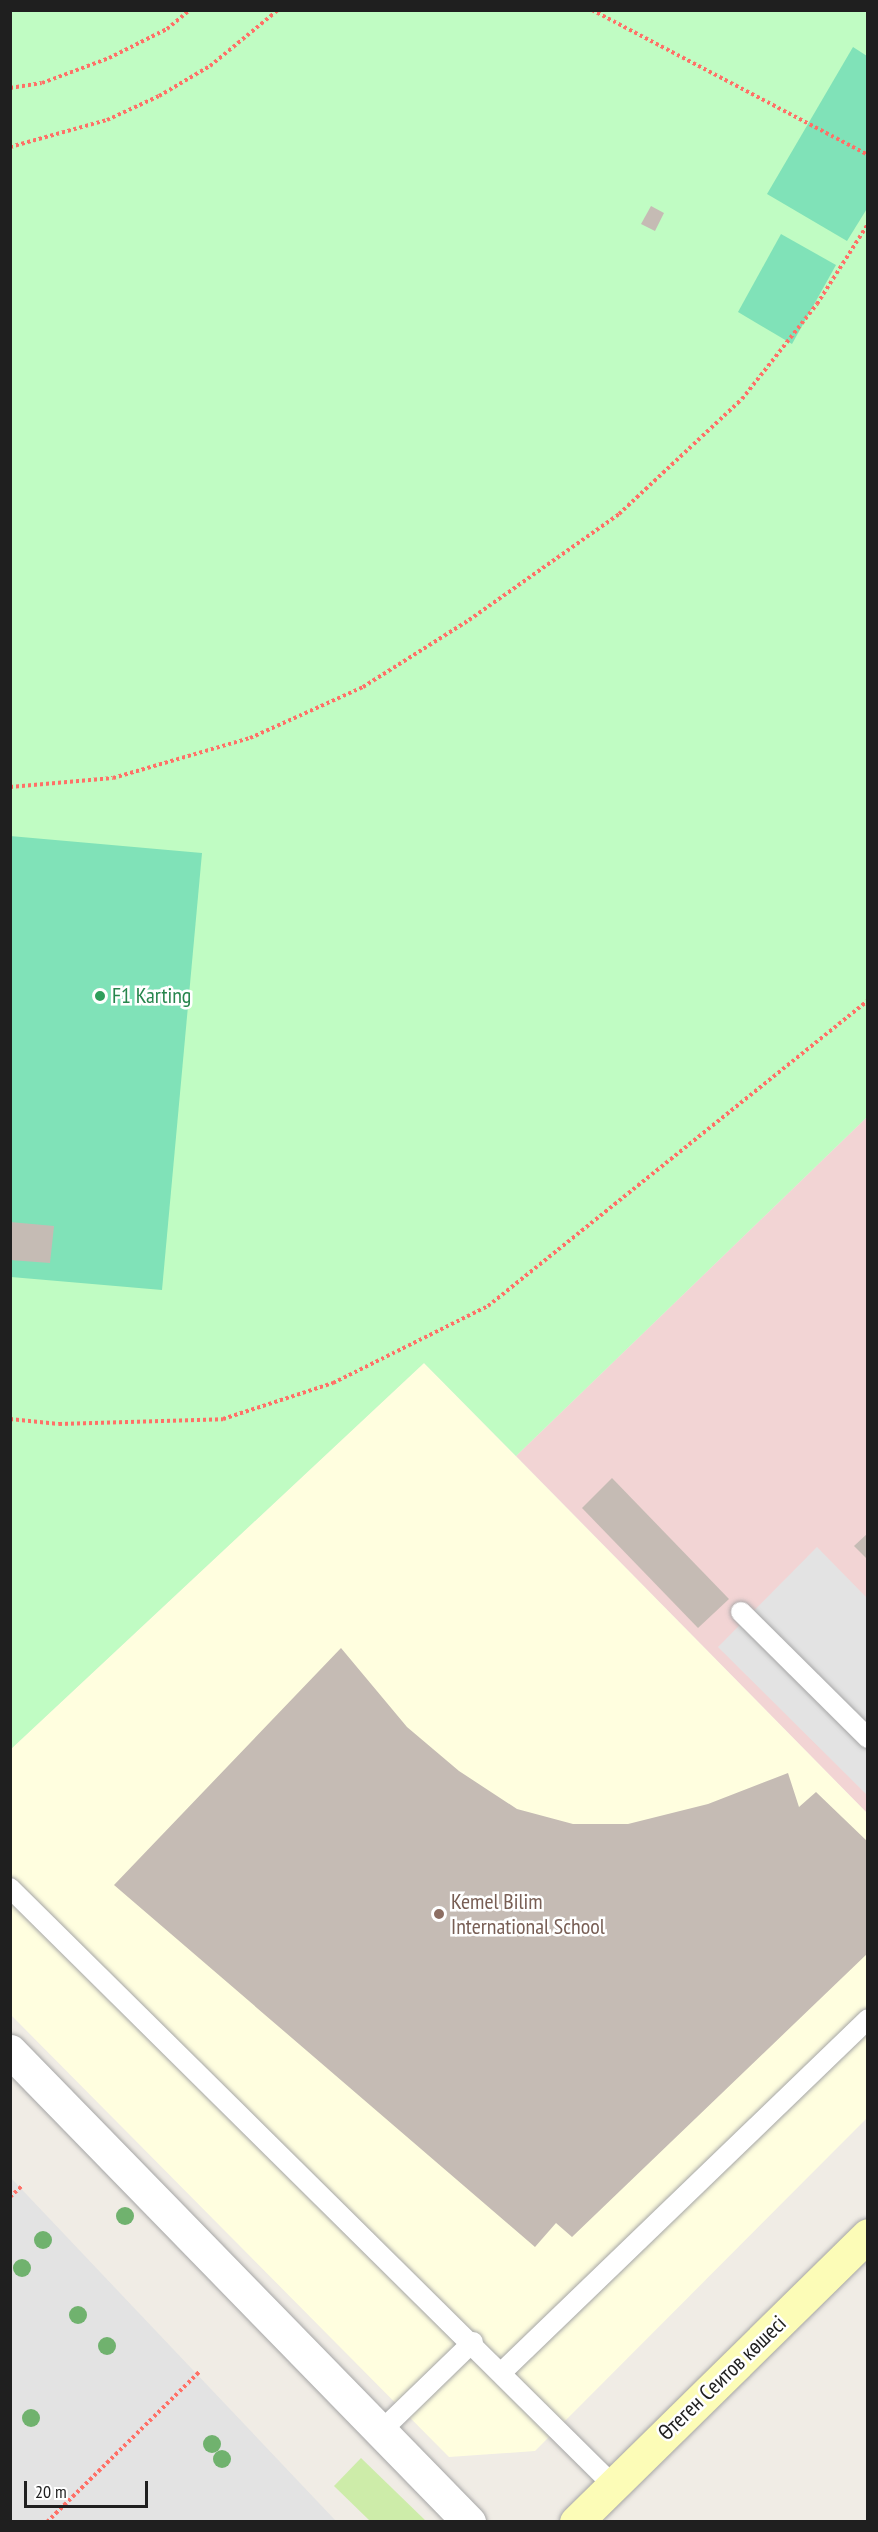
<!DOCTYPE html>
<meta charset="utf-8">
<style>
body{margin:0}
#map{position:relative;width:878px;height:2532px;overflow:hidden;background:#f0ece5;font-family:"PT Sans Narrow",sans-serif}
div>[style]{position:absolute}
.commercial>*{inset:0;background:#f2d4d4}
.education>*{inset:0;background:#fffedf}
.grass>*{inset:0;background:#cdeca9}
.park>*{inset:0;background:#c0fcc3}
.pitch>*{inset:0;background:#80e2b8}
.parking>*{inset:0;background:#e3e3e3}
.building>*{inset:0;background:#c5bbb4}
.path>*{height:4px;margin-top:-2px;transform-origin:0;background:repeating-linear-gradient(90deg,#ff7067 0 3px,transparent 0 6px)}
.roads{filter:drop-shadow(0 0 2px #a6a6a6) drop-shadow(0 0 2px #a6a6a6)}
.lane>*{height:20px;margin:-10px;padding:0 10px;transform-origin:10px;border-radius:10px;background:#fff}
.street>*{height:33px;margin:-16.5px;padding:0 16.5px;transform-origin:16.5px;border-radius:16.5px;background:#fff}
.secondary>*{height:33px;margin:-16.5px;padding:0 16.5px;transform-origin:16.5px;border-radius:16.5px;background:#fcfcb7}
.trees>*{width:18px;height:18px;margin:-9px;border-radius:50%;background:#70b26e}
.dots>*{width:16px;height:16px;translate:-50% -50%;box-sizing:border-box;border:3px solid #fff;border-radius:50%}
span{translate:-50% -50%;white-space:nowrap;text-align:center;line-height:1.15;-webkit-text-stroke:5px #fff;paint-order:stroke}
.leisure-label{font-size:22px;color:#27864d}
.left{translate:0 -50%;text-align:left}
.education-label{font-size:22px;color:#785e54}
.street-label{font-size:22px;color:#1f1f1f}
.frame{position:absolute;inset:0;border:12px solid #1f1f1f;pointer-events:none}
.scale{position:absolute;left:24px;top:2481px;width:124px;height:27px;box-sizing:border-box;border:3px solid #1f1f1f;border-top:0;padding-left:8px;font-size:18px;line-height:21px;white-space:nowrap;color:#1f1f1f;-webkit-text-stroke:4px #fff;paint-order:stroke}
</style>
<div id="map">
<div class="commercial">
<div style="clip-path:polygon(867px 1117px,867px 1813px,516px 1456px)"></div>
</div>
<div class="education">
<div style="clip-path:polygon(424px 1363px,867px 1813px,867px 2118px,535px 2451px,449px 2457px,11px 2015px,11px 1749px)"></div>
</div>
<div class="grass">
<div style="clip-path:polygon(361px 2458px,426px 2521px,370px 2521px,334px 2486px)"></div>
</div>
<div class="park">
<div style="clip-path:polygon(11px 11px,867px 11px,867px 1117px,516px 1456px,424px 1363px,11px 1749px)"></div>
</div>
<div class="pitch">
<div style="clip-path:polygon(853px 47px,867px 56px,868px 207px,847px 241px,767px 194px)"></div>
<div style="clip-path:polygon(781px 234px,836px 265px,792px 344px,738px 312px)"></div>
<div style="clip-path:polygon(10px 836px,202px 853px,162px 1290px,11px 1277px)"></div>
</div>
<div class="parking">
<div style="clip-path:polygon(817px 1547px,867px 1598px,867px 1795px,718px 1647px)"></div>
<div style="clip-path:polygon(11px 2178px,336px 2521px,11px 2521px)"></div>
</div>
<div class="building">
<div style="clip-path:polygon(651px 206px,664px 213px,655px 231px,641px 224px)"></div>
<div style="clip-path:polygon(10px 1222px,54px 1226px,50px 1263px,10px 1260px)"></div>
<div style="clip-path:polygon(612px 1478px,729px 1599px,698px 1628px,582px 1508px)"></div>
<div style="clip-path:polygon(868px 1533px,868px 1560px,854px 1546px)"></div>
<div style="clip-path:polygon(341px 1648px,407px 1727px,459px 1771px,517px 1809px,573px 1824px,628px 1824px,708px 1804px,788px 1773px,799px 1807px,816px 1792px,868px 1842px,868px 1953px,572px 2237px,556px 2223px,535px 2247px,114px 1885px)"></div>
</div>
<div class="path">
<div style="left:592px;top:10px;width:312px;rotate:27.7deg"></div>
<div style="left:10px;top:88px;width:32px;rotate:-9deg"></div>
<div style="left:42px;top:83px;width:72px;rotate:-20.5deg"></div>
<div style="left:109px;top:58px;width:65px;rotate:-26.6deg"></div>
<div style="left:167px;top:29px;width:30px;rotate:-40deg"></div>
<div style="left:10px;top:147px;width:101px;rotate:-15.6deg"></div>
<div style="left:107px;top:120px;width:57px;rotate:-24.8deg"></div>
<div style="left:159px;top:96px;width:59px;rotate:-30.5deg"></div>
<div style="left:210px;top:66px;width:88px;rotate:-39.5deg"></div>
<div style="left:10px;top:787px;width:103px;rotate:-5deg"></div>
<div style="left:113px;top:778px;width:143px;rotate:-16.3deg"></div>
<div style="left:250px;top:738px;width:124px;rotate:-24.3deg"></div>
<div style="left:363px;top:687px;width:125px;rotate:-32.3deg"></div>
<div style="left:469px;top:620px;width:184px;rotate:-35.2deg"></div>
<div style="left:619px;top:514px;width:168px;rotate:-43.1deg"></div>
<div style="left:742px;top:399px;width:121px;rotate:-51.7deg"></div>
<div style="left:817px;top:304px;width:95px;rotate:-57.5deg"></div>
<div style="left:10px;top:1419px;width:49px;rotate:5.8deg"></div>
<div style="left:59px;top:1424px;width:164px;rotate:-1.7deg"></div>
<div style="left:223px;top:1419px;width:116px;rotate:-18.1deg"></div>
<div style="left:333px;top:1383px;width:173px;rotate:-26.4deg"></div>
<div style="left:488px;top:1306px;width:487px;rotate:-38.8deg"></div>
<div style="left:10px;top:2197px;width:16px;rotate:-43deg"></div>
<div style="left:47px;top:2522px;width:214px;rotate:-44.6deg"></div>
</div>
<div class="roads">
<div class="lane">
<div style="left:741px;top:1612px;width:179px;rotate:44.8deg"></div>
<div style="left:10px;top:1888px;width:849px;rotate:44.71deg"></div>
<div style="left:502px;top:2372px;width:508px;rotate:-43.96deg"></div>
<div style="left:381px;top:2431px;width:128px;rotate:-44.1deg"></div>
</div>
<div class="street">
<div style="left:10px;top:2051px;width:658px;rotate:45.74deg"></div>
</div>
<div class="secondary">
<div style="left:576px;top:2522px;width:409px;rotate:-44.5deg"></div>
</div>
</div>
<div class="trees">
<div style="left:125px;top:2216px"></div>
<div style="left:43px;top:2240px"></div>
<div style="left:22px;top:2268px"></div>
<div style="left:78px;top:2315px"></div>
<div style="left:107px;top:2346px"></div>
<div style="left:31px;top:2418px"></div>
<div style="left:212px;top:2444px"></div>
<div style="left:222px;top:2459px"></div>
</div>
<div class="dots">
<div style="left:100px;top:996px;background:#2e9e5b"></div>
<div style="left:439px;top:1914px;background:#8d6e63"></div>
</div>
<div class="leisure-label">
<span class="left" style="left:112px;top:996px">F1 Karting</span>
</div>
<div class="education-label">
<span class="left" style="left:451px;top:1914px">Kemel Bilim<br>International School</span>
</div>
<div class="street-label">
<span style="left:722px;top:2378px;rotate:-44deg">Өтеген Сеитов көшесі</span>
</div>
<div class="frame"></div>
<div class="scale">20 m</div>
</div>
